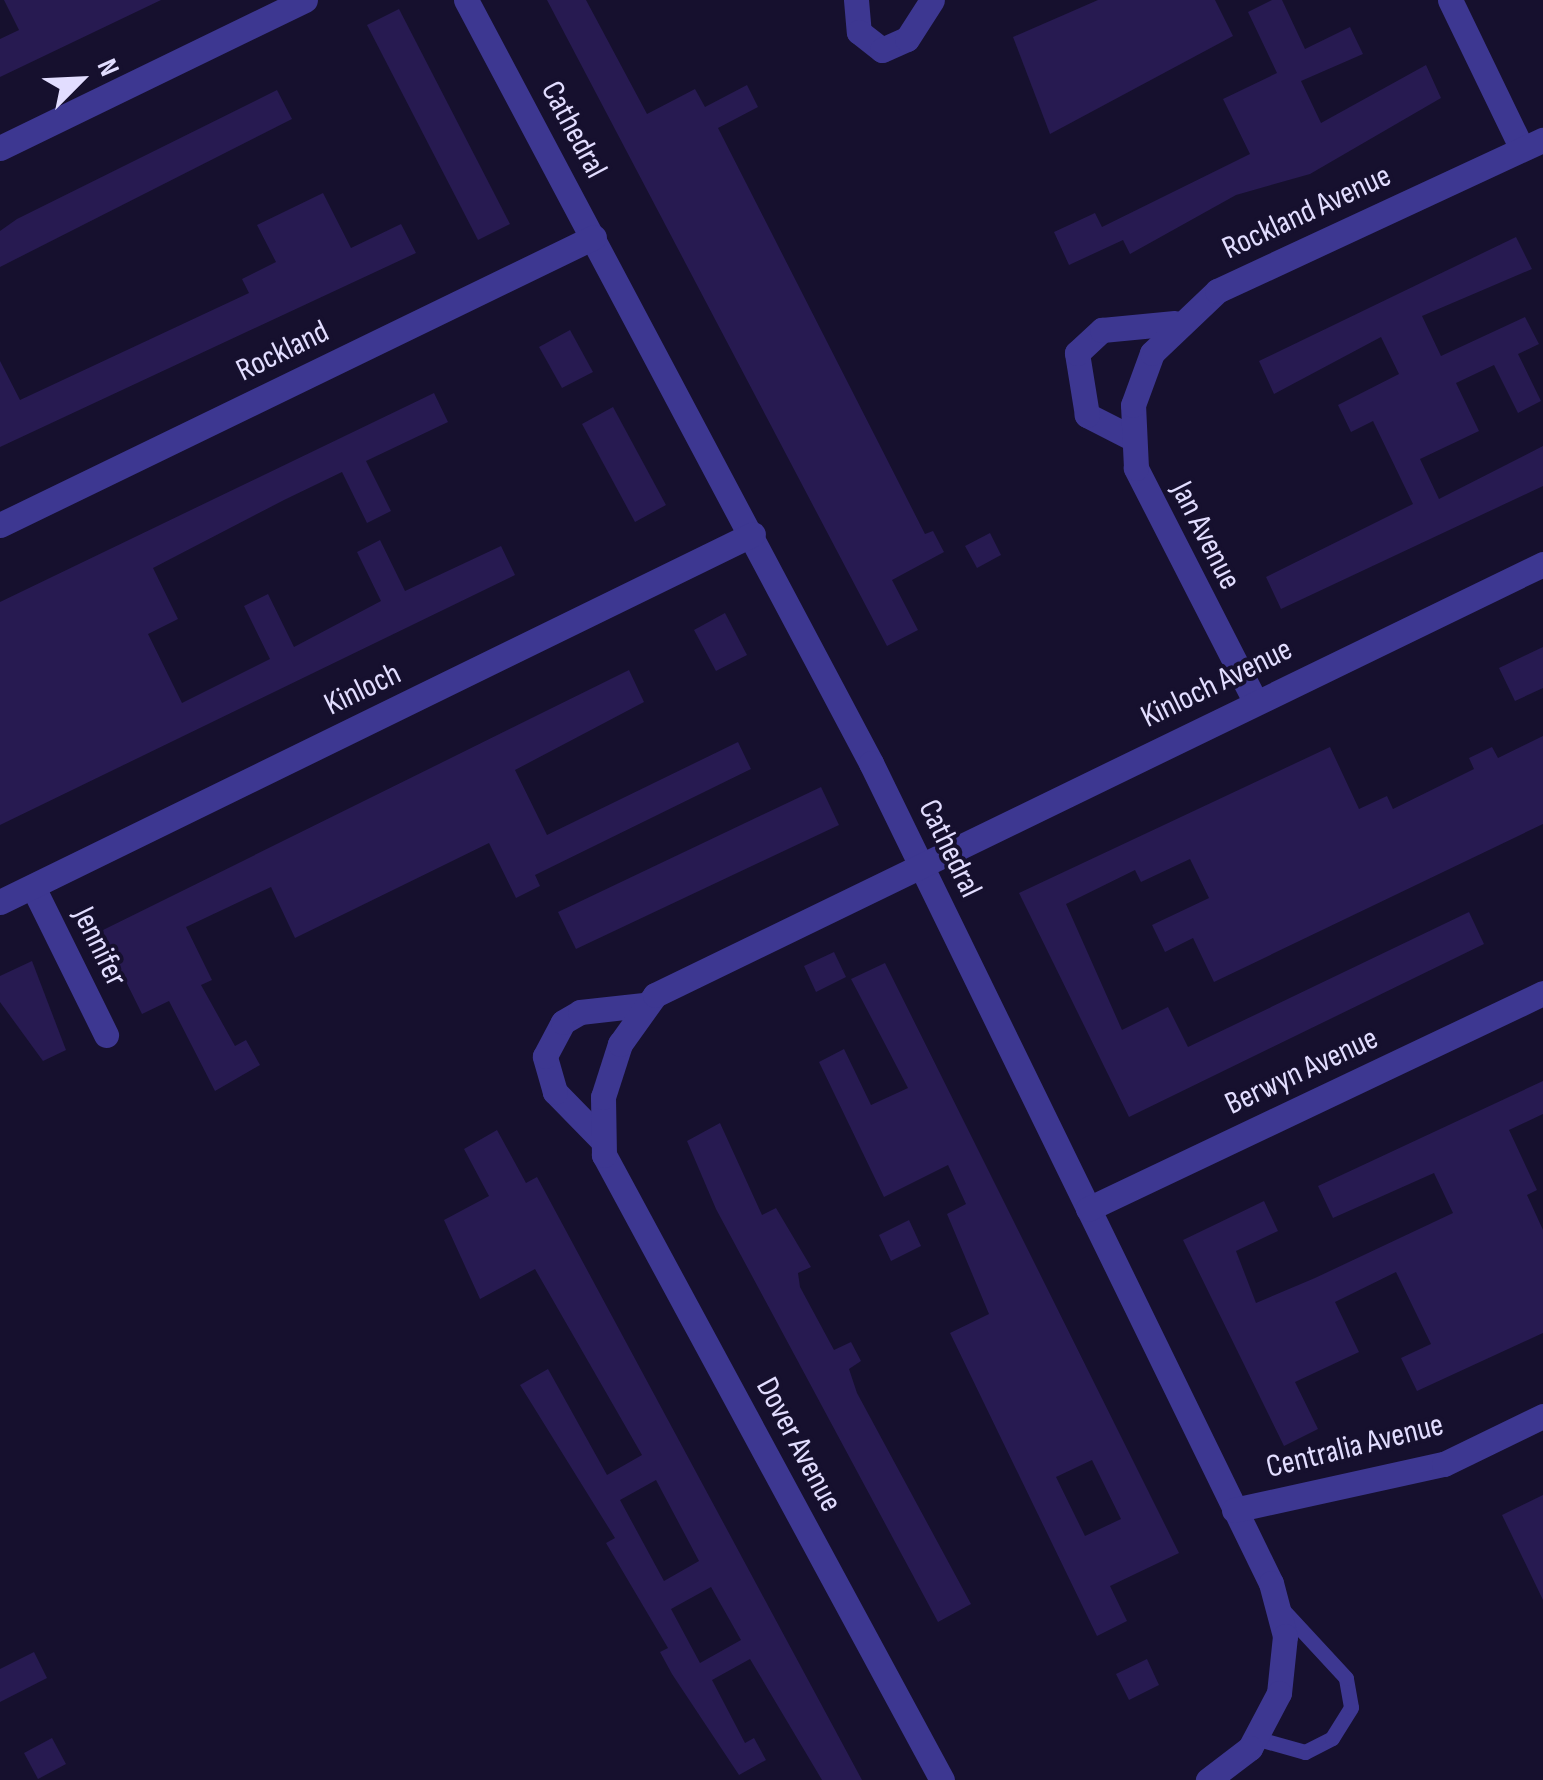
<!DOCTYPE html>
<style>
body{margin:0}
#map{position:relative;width:1543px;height:1780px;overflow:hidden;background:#16102e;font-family:"Sofia Sans Condensed",sans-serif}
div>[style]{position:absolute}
.building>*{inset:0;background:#271a51}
.service>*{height:15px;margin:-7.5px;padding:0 7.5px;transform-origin:7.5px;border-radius:7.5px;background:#3d3791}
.minor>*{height:25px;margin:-12.5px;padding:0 12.5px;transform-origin:12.5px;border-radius:12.5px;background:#3d3791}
span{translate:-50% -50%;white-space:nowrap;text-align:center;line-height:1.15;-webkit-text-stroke:8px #16102e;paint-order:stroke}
.street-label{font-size:32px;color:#e2ddff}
.north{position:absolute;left:30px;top:30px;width:100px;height:100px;-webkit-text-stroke:8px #16102e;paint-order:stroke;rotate:66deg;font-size:28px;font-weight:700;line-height:40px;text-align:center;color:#e2ddff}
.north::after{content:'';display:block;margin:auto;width:35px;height:45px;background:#e2ddff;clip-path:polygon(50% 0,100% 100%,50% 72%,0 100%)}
</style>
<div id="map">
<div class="building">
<div style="clip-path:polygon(4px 0,161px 0,0 77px,0 39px,19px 30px)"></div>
<div style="clip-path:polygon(547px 0,586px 0,647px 114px,695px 89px,705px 107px,747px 85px,758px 107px,718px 128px,925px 534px,933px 531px,944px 552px,892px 580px,918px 630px,887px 646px)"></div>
<div style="clip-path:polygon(1098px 0,1215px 0,1233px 36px,1050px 134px,1013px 37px)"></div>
<div style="clip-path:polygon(1272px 0,1282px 0,1305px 49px,1350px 27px,1363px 54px,1301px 81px,1321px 123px,1426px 65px,1441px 98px,1310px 174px,1236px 195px,1130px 254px,1123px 240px,1069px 265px,1054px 232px,1095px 213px,1102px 227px,1250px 154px,1223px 99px,1277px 73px,1248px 12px)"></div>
<div style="clip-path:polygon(399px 9px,510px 224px,478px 240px,367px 25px)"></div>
<div style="clip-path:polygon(277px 90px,292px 119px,0 267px,0 231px,17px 219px)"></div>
<div style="clip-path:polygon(323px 193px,351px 248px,401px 224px,416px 253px,0 447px,0 361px,20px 400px,249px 293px,242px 279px,276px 262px,257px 225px)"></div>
<div style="clip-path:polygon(1516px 237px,1532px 269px,1422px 316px,1441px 356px,1525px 317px,1539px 344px,1518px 354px,1541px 401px,1518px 413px,1494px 365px,1456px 383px,1479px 431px,1420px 459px,1439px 499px,1543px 446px,1543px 486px,1281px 609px,1266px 577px,1413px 504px,1373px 421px,1351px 432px,1338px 405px,1399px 374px,1381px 337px,1274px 394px,1259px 361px)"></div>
<div style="clip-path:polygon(570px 330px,593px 372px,562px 388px,539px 347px)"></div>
<div style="clip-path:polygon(434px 393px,448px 422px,366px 461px,391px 511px,367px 523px,342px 472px,284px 500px,153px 568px,178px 619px,148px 634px,182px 703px,270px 659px,244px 606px,268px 594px,294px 647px,381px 601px,357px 552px,380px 540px,405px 591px,501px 546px,515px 575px,0 825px,0 602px)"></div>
<div style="clip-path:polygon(613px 407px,666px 505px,635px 522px,582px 424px)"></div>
<div style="clip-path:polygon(990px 533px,1001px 555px,977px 568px,965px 546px)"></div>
<div style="clip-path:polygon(725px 613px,747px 655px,716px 671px,694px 630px)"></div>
<div style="clip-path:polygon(1543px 647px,1543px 688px,1515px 701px,1499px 668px)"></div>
<div style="clip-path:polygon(629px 670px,644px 702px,515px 770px,547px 835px,738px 742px,751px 769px,535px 875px,540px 886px,516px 898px,489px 843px,295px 938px,271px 887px,186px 927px,212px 980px,201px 985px,235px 1046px,246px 1040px,260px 1065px,215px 1091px,169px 1001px,142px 1014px,101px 931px)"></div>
<div style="clip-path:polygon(1543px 736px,1543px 824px,1214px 982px,1193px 938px,1165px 952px,1152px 925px,1209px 898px,1190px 859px,1141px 882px,1135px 870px,1066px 904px,1122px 1030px,1168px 1007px,1188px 1047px,1469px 912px,1484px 944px,1129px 1117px,1019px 893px,1330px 747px,1359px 809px,1387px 796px,1393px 809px,1474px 769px,1469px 758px,1492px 747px,1498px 758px)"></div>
<div style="clip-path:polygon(821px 787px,839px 825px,576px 949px,558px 912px)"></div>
<div style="clip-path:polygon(834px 952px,846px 977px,816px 992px,804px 966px)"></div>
<div style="clip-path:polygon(32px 961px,66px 1050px,43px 1061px,0 1002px,0 976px)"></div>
<div style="clip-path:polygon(evenodd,885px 963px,1179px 1553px,1110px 1586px,1127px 1621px,1097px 1636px,950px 1333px,989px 1314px,947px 1214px,966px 1204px,948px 1165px,884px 1197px,819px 1062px,844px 1049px,871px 1105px,908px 1088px,851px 979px,885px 963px,1092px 1460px,1121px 1519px,1085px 1536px,1056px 1477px,1092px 1460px)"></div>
<div style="clip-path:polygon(1543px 1081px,1543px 1114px,1509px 1130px,1537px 1190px,1527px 1195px,1543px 1230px,1543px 1333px,1417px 1391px,1401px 1358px,1431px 1344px,1396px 1272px,1335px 1302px,1359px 1352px,1295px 1382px,1318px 1429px,1284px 1446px,1183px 1240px,1264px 1201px,1278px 1231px,1236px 1251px,1256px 1303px,1315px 1278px,1453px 1213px,1434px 1173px,1333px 1218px,1318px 1186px)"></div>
<div style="clip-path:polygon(720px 1123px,762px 1215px,776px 1208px,811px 1267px,798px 1273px,800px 1287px,834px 1350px,851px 1342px,861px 1361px,849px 1369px,857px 1393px,971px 1604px,938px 1622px,716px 1209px,687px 1141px)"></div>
<div style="clip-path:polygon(evenodd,497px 1130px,526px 1183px,537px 1177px,862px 1780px,822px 1780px,750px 1659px,712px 1680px,745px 1743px,754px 1738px,766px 1760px,739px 1775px,672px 1674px,660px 1652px,668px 1648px,606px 1543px,615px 1538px,520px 1385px,548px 1369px,607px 1475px,642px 1455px,535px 1269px,480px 1299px,444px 1220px,489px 1196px,464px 1149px,497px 1130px,656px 1480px,699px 1561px,664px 1581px,620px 1500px,656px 1480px,497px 1130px,711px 1587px,741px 1640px,700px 1663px,671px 1609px,711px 1587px)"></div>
<div style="clip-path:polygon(909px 1220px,921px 1246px,891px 1261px,879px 1235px)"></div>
<div style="clip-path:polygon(1543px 1495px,1543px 1600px,1502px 1515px)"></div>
<div style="clip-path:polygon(34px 1652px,47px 1678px,0 1702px,0 1669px)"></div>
<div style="clip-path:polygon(1147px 1659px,1159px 1685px,1129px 1700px,1116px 1674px)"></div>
<div style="clip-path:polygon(52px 1738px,66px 1764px,38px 1779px,24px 1753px)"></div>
</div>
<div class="service">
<div style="left:1255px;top:1738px;width:52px;rotate:15.6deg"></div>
<div style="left:1305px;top:1752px;width:30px;rotate:-27deg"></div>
<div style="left:1332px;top:1738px;width:36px;rotate:-58deg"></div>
<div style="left:1351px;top:1707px;width:29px;rotate:-100deg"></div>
<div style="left:1346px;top:1678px;width:93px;rotate:-132.8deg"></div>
</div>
<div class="minor">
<div style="left:466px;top:0;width:864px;rotate:62.04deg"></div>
<div style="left:871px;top:763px;width:912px;rotate:64deg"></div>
<div style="left:1271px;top:1583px;width:55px;rotate:75.2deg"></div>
<div style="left:1285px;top:1636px;width:57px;rotate:96deg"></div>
<div style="left:1279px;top:1693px;width:62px;rotate:117.8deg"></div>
<div style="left:1250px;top:1748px;width:53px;rotate:142.7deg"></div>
<div style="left:856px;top:0;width:32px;rotate:85deg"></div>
<div style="left:859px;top:32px;width:29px;rotate:38deg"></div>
<div style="left:882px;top:50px;width:27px;rotate:-24deg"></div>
<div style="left:907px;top:39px;width:46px;rotate:-57.3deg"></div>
<div style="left:1450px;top:0;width:165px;rotate:64.2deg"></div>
<div style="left:0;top:148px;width:339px;rotate:-25.9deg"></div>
<div style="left:1132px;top:438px;width:51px;rotate:-152.9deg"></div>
<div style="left:1087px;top:415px;width:63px;rotate:-99.2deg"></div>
<div style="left:1077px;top:353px;width:34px;rotate:-43deg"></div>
<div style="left:1102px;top:330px;width:73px;rotate:-5.5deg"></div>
<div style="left:0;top:525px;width:660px;rotate:-25.87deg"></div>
<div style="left:1255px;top:701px;width:262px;rotate:-117.1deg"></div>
<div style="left:1136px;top:468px;width:63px;rotate:-92.7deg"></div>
<div style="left:1133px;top:405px;width:55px;rotate:-69.9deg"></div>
<div style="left:1152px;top:353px;width:90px;rotate:-43.6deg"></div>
<div style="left:1217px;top:291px;width:359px;rotate:-24.9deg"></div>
<div style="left:33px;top:887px;width:165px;rotate:63.7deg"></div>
<div style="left:0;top:902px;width:838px;rotate:-26.05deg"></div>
<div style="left:601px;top:1139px;width:66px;rotate:-134.4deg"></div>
<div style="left:555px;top:1092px;width:37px;rotate:-106deg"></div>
<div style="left:545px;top:1056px;width:38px;rotate:-62deg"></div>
<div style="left:563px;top:1022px;width:20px;rotate:-30deg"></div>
<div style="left:580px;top:1012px;width:62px;rotate:-6.4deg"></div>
<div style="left:1088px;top:1209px;width:504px;rotate:-25.39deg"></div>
<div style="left:1234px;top:1510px;width:215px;rotate:-12.4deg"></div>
<div style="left:1444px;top:1464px;width:110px;rotate:-25.9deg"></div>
<div style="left:942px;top:1780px;width:711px;rotate:-118.4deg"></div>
<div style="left:604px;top:1155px;width:58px;rotate:-91deg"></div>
<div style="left:603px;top:1097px;width:56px;rotate:-72.2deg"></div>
<div style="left:620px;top:1044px;width:60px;rotate:-54.5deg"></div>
<div style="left:655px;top:995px;width:987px;rotate:-25.89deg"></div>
</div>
<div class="street-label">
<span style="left:573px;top:130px;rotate:62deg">Cathedral</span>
<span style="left:1307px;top:213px;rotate:-25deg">Rockland Avenue</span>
<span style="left:283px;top:352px;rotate:-26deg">Rockland</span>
<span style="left:1205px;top:536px;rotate:63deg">Jan Avenue</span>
<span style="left:1217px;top:684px;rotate:-26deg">Kinloch Avenue</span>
<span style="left:363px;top:690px;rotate:-26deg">Kinloch</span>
<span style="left:949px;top:849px;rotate:64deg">Cathedral</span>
<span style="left:99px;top:947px;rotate:64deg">Jennifer</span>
<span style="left:1302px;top:1072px;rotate:-25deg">Berwyn Avenue</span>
<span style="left:798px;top:1445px;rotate:62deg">Dover Avenue</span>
<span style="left:1355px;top:1447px;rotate:-14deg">Centralia Avenue</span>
</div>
<div class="north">N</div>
</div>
